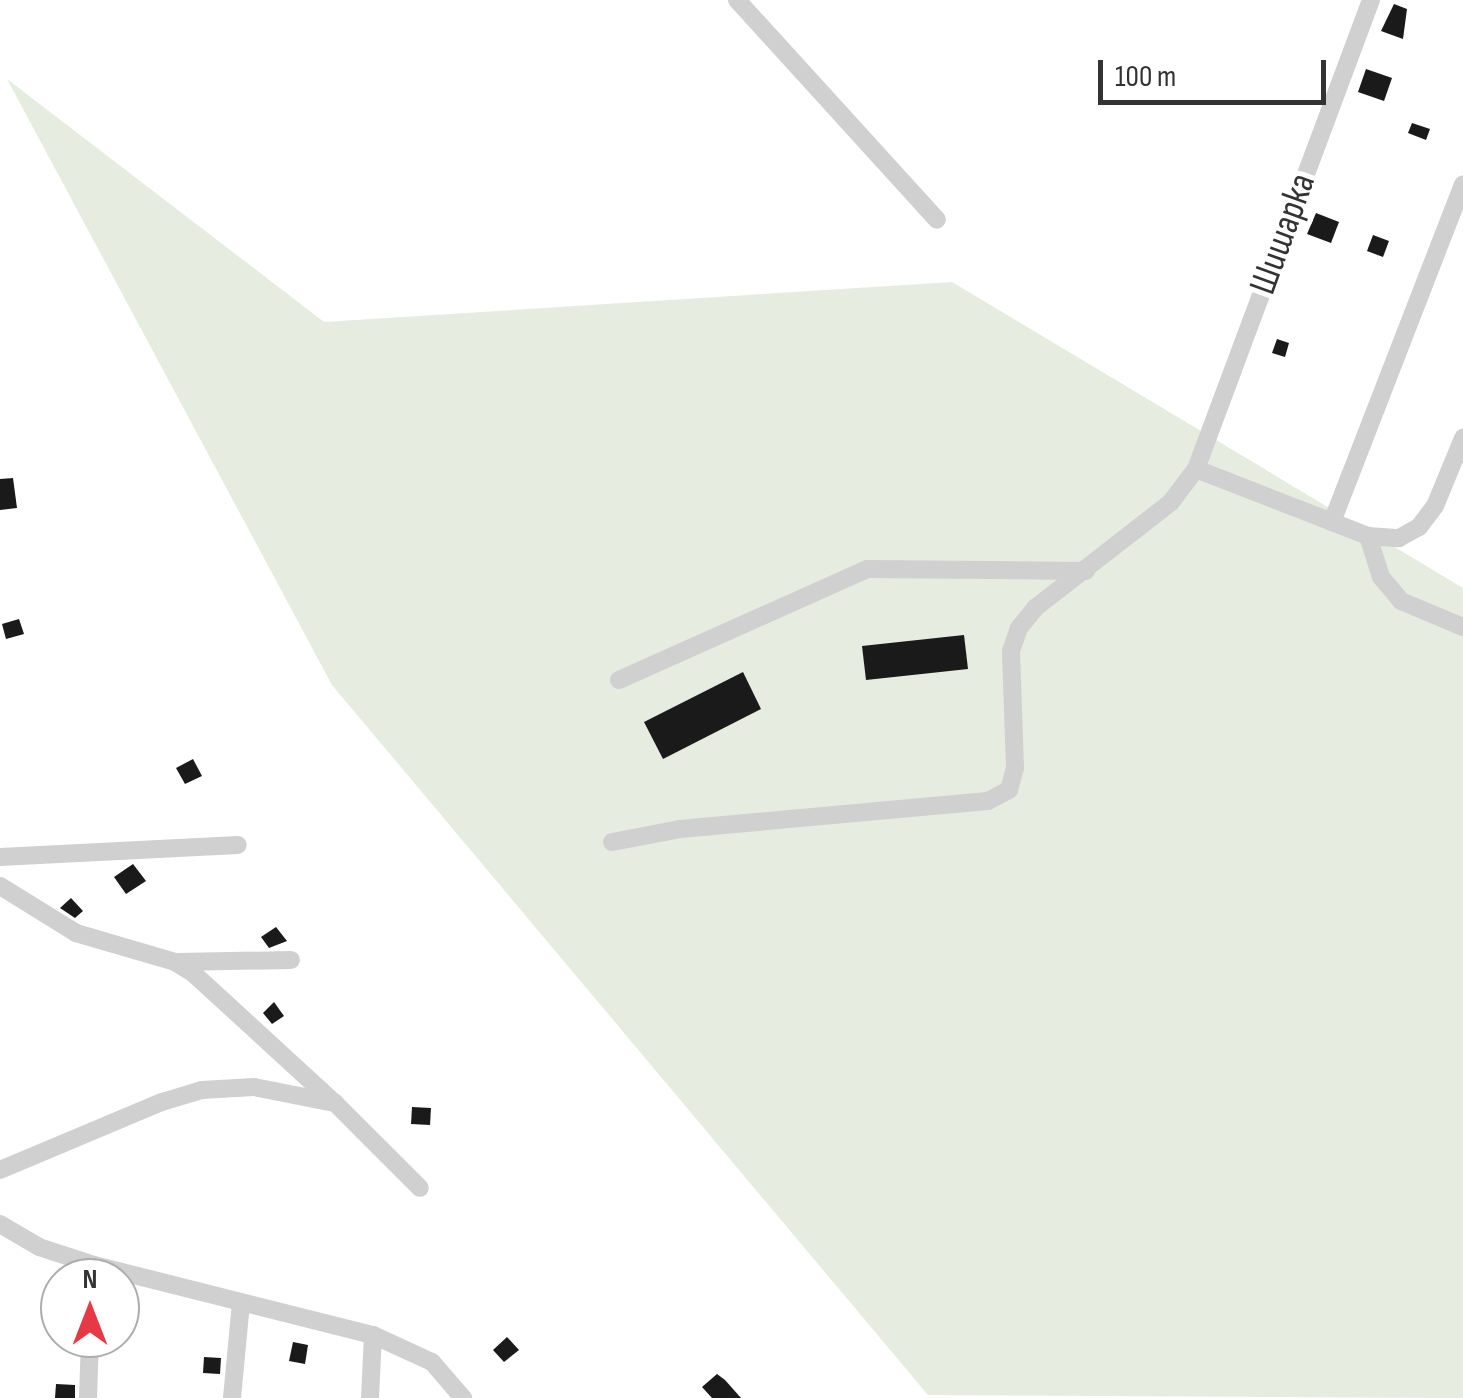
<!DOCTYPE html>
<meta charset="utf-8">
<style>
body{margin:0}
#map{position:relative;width:1463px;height:1398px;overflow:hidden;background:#fff;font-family:"Sofia Sans Condensed",sans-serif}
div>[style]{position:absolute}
.green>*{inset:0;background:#e6ecdf}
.building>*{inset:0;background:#1a1a1a}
.minor>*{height:18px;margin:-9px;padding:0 9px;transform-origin:9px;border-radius:9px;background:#d0d0d0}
span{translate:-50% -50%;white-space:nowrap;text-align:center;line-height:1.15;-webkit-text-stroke:10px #fff;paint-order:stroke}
.street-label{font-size:38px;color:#333}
.north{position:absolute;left:40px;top:1258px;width:100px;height:100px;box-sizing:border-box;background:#fff;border:2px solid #adadad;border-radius:50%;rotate:0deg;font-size:28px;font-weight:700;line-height:40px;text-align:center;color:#333}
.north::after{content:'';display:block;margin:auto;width:35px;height:45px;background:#e63946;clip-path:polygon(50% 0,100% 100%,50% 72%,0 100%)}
.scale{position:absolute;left:1098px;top:60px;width:228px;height:45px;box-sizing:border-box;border:5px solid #333;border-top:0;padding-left:12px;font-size:30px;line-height:35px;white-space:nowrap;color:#333;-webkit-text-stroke:8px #fff;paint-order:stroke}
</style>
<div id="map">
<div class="green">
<div style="clip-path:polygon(7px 79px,324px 322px,952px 282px,1463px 588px,1463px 1398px,928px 1395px,332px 685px)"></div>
</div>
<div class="building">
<div style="clip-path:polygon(1394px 4px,1407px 9px,1403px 39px,1381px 31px)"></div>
<div style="clip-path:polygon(1366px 69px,1392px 78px,1384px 101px,1358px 92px)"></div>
<div style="clip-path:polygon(1412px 123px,1430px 129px,1426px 140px,1408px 133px)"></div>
<div style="clip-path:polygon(1316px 213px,1339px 222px,1331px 243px,1307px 234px)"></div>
<div style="clip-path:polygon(1373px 235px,1389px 241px,1383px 257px,1367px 251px)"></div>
<div style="clip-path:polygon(1277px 339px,1289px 343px,1285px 357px,1272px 353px)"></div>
<div style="clip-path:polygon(13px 478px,17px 508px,0 510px,0 479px)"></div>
<div style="clip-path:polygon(19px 619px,24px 634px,6px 639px,2px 624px)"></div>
<div style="clip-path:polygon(964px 635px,968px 669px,866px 680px,862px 646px)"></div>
<div style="clip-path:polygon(743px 672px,761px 709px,663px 759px,644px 722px)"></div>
<div style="clip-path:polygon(193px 759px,202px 776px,185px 784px,176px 768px)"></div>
<div style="clip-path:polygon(133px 864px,146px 881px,126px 894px,114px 877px)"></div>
<div style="clip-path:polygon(71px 898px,83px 911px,75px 918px,60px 908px)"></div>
<div style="clip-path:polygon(276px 927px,287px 941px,269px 948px,261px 937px)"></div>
<div style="clip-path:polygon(274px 1002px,284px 1016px,272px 1024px,263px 1013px)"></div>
<div style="clip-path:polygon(412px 1107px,431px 1108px,430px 1125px,411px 1124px)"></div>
<div style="clip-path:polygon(507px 1337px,519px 1350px,504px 1362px,493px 1350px)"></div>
<div style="clip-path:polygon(293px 1342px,308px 1345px,305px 1364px,289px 1361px)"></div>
<div style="clip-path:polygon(204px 1357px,221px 1358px,220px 1374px,203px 1373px)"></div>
<div style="clip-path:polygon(717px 1374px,725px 1380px,741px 1398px,712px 1398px,702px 1387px)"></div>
<div style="clip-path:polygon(56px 1384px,75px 1385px,75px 1398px,55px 1398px)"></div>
</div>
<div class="minor">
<div style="left:737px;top:0;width:297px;rotate:47.7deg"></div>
<div style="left:1196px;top:469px;width:185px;rotate:21.3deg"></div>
<div style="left:1368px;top:536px;width:31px;rotate:4deg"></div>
<div style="left:1399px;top:538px;width:23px;rotate:-29deg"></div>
<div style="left:1419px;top:527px;width:26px;rotate:-53deg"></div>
<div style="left:1435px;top:506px;width:74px;rotate:-67.6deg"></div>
<div style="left:1332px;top:522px;width:362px;rotate:-68.8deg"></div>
<div style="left:1368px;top:536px;width:43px;rotate:72.4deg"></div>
<div style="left:1381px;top:577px;width:31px;rotate:50deg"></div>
<div style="left:1401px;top:601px;width:67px;rotate:22.8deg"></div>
<div style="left:619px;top:680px;width:272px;rotate:-24.1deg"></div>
<div style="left:867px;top:569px;width:219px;rotate:0.5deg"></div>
<div style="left:612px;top:842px;width:69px;rotate:-10.8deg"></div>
<div style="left:680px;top:829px;width:309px;rotate:-5.2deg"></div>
<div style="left:988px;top:801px;width:24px;rotate:-28deg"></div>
<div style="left:1009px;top:790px;width:24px;rotate:-75deg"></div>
<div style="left:1015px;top:767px;width:116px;rotate:-92deg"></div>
<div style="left:1011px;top:651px;width:24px;rotate:-71deg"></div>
<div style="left:1019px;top:628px;width:26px;rotate:-51deg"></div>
<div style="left:1035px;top:608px;width:172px;rotate:-37.9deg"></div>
<div style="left:1171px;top:502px;width:41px;rotate:-52.9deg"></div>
<div style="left:1196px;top:469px;width:501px;rotate:-69.54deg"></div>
<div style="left:0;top:857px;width:238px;rotate:-2.9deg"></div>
<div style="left:0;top:886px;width:89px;rotate:31.7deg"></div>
<div style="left:76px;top:933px;width:103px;rotate:16.3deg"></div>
<div style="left:175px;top:962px;width:22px;rotate:32deg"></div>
<div style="left:194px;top:974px;width:191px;rotate:42.5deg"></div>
<div style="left:176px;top:962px;width:115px;rotate:-1deg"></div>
<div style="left:0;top:1170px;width:176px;rotate:-22.8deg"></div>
<div style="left:162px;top:1102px;width:42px;rotate:-16.7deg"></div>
<div style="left:202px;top:1090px;width:52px;rotate:-3.3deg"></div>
<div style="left:254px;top:1087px;width:83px;rotate:11.2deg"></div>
<div style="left:335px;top:1103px;width:120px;rotate:45deg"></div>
<div style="left:0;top:1224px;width:45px;rotate:30.5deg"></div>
<div style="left:39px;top:1247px;width:58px;rotate:18.1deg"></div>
<div style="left:94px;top:1265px;width:288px;rotate:14.1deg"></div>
<div style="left:373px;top:1335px;width:65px;rotate:24.6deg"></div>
<div style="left:432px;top:1362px;width:48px;rotate:49.3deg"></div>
<div style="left:88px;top:1398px;width:60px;rotate:-88.1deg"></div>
<div style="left:232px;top:1398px;width:96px;rotate:-84.6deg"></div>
<div style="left:370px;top:1398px;width:63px;rotate:-87.3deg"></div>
</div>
<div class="street-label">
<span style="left:1283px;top:234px;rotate:-70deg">Шишарка</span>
</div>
<div class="north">N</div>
<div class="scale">100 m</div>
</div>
